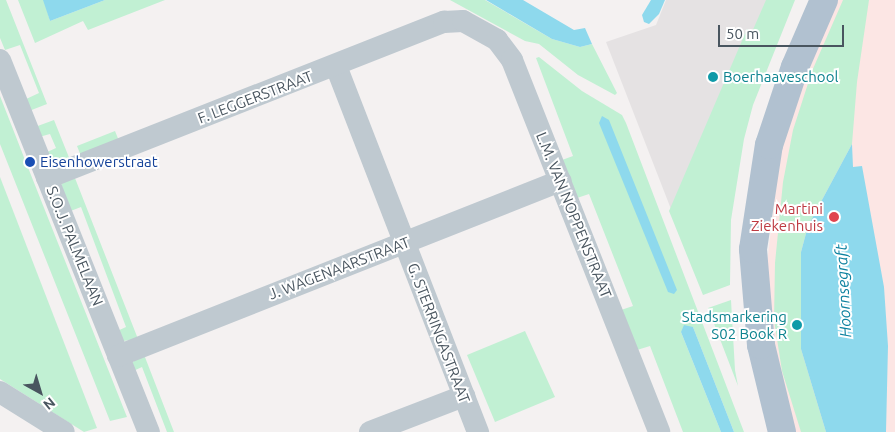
<!DOCTYPE html>
<style>
body{margin:0}
#map{position:relative;width:895px;height:432px;overflow:hidden;background:#f4f1f1;font-family:Ubuntu,sans-serif}
div>[style]{position:absolute}
.education>*{inset:0;background:#e5e2e3}
.medical>*{inset:0;background:#fce6e4}
.green>*{inset:0;background:#c1f0d3}
.water>*{inset:0;background:#8ed9ed}
.minor>*{height:22px;margin:-11px;padding:0 11px;transform-origin:11px;border-radius:11px;background:#bfc9d0}
.major>*{height:28px;margin:-14px;padding:0 14px;transform-origin:14px;border-radius:14px;background:#b1c1d0}
.dots>*{width:14px;height:14px;translate:-50% -50%;box-sizing:border-box;border:2px solid #fff;border-radius:50%}
span{translate:-50% -50%;white-space:nowrap;text-align:center;line-height:1.15;-webkit-text-stroke:4px #fff;paint-order:stroke}
.culture-label{font-size:15px;color:#0d838f}
.left{translate:0 -50%;text-align:left}
.right{translate:-100% -50%;text-align:right}
.street-label{font-size:15px;color:#49555f}
.transit-label{font-size:15px;color:#164399}
.health-label{font-size:15px;color:#be3a42}
.water-label{font-size:16px;color:#0c819f;font-style:italic}
.north{position:absolute;left:15px;top:367px;width:50px;height:50px;-webkit-text-stroke:4px #fff;paint-order:stroke;rotate:141deg;font-size:14px;font-weight:700;line-height:20px;text-align:center;color:#49555f}
.north::after{content:'';display:block;margin:auto;width:18px;height:22px;background:#49555f;clip-path:polygon(50% 0,100% 100%,50% 72%,0 100%)}
.scale{position:absolute;left:718px;top:25px;width:126px;height:22px;box-sizing:border-box;border:2px solid #49555f;border-top:0;padding-left:6px;font-size:15px;line-height:18px;white-space:nowrap;color:#49555f;-webkit-text-stroke:4px #fff;paint-order:stroke}
</style>
<div id="map">
<div class="education">
<div style="clip-path:polygon(666px 0,793px 0,754px 93px,697px 276px,606px 42px,656px 25px)"></div>
</div>
<div class="medical">
<div style="clip-path:polygon(837px 0,895px 0,895px 432px,794px 432px,778px 384px,765px 281px,780px 153px,803px 79px)"></div>
</div>
<div class="green">
<div style="clip-path:polygon(0 0,6px 0,47px 104px,29px 111px,24px 100px,39px 93px,20px 45px,5px 50px,0 38px)"></div>
<div style="clip-path:polygon(18px 0,44px 0,50px 21px,105px 0,165px 0,88px 30px,83px 21px,35px 43px)"></div>
<div style="clip-path:polygon(450px 0,485px 0,552px 39px,580px 47px,592px 44px,617px 93px,615px 95px,578px 75px,539px 44px,525px 41px)"></div>
<div style="clip-path:polygon(766px 0,795px 0,753px 105px,744px 139px,731px 220px,730px 285px,703px 295px,669px 211px,747px 29px,752px 32px)"></div>
<div style="clip-path:polygon(843px 0,869px 0,857px 82px,852px 144px,808px 226px,801px 252px,801px 349px,826px 432px,801px 432px,782px 371px,774px 320px,775px 263px,783px 182px,793px 130px,812px 71px)"></div>
<div style="clip-path:polygon(539px 57px,582px 91px,622px 115px,626px 123px,744px 432px,734px 432px,693px 327px,681px 332px,721px 432px,683px 432px,650px 346px,637px 350px,621px 310px,633px 306px,589px 194px,577px 198px,562px 160px,573px 156px,536px 58px)"></div>
<div style="clip-path:polygon(0 96px,27px 165px,127px 417px,110px 421px,0 144px)"></div>
<div style="clip-path:polygon(54px 120px,70px 160px,51px 161px,45px 153px,56px 148px,50px 134px,39px 137px,35px 127px)"></div>
<div style="clip-path:polygon(115px 131px,119px 141px,81px 156px,77px 146px)"></div>
<div style="clip-path:polygon(73px 173px,138px 339px,123px 341px,115px 332px,126px 327px,81px 207px,68px 212px,61px 182px)"></div>
<div style="clip-path:polygon(0 177px,97px 428px,84px 432px,0 379px)"></div>
<div style="clip-path:polygon(731px 300px,735px 370px,738px 386px,708px 308px)"></div>
<div style="clip-path:polygon(525px 331px,555px 397px,495px 422px,467px 355px)"></div>
<div style="clip-path:polygon(143px 352px,174px 432px,167px 432px,142px 367px,129px 373px,129px 366px)"></div>
</div>
<div class="water">
<div style="clip-path:polygon(43px 0,105px 0,50px 21px)"></div>
<div style="clip-path:polygon(486px 0,523px 0,574px 30px,585px 28px,592px 44px,580px 47px,552px 39px)"></div>
<div style="clip-path:polygon(651px 0,665px 0,659px 14px,649px 24px,644px 22px,642px 15px)"></div>
<div style="clip-path:polygon(602px 116px,609px 120px,677px 290px,674px 294px,668px 292px,599px 123px)"></div>
<div style="clip-path:polygon(852px 144px,853px 167px,862px 166px,884px 287px,888px 346px,886px 432px,826px 432px,801px 349px,801px 252px,808px 226px)"></div>
<div style="clip-path:polygon(684px 325px,693px 327px,734px 432px,721px 432px,681px 332px)"></div>
</div>
<div class="minor">
<div style="left:0;top:60px;width:401px;rotate:68.2deg"></div>
<div style="left:336px;top:66px;width:393px;rotate:68.8deg"></div>
<div style="left:47px;top:178px;width:427px;rotate:-21.5deg"></div>
<div style="left:444px;top:22px;width:19px;rotate:-3deg"></div>
<div style="left:463px;top:21px;width:39px;rotate:29deg"></div>
<div style="left:497px;top:40px;width:25px;rotate:53deg"></div>
<div style="left:512px;top:60px;width:400px;rotate:68.4deg"></div>
<div style="left:118px;top:356px;width:476px;rotate:-21.6deg"></div>
<div style="left:0;top:392px;width:75px;rotate:32deg"></div>
<div style="left:370px;top:432px;width:101px;rotate:-21deg"></div>
</div>
<div class="major">
<div style="left:782px;top:432px;width:89px;rotate:-103.6deg"></div>
<div style="left:761px;top:345px;width:96px;rotate:-94.8deg"></div>
<div style="left:753px;top:249px;width:105px;rotate:-81.3deg"></div>
<div style="left:769px;top:145px;width:82px;rotate:-71.6deg"></div>
<div style="left:795px;top:67px;width:73px;rotate:-66.6deg"></div>
</div>
<div class="dots">
<div style="left:713px;top:77px;background:#0f9aa8"></div>
<div style="left:30px;top:162px;background:#1a4fb4"></div>
<div style="left:834px;top:217px;background:#e0444e"></div>
<div style="left:797px;top:325px;background:#0f9aa8"></div>
</div>
<div class="culture-label">
<span class="left" style="left:723px;top:77px">Boerhaaveschool</span>
<span class="right" style="left:787px;top:325px">Stadsmarkering<br>S02 Book R</span>
</div>
<div class="street-label">
<span style="left:255px;top:97px;rotate:-21deg">F. LEGGERSTRAAT</span>
<span style="left:574px;top:215px;rotate:68deg">L.M. VAN NOPPENSTRAAT</span>
<span style="left:75px;top:246px;rotate:68deg">S.O.J. PALMELAAN</span>
<span style="left:339px;top:268px;rotate:-21deg">J. WAGENAARSTRAAT</span>
<span style="left:439px;top:333px;rotate:69deg">G. STERRINGASTRAAT</span>
</div>
<div class="transit-label">
<span class="left" style="left:40px;top:162px">Eisenhowerstraat</span>
</div>
<div class="health-label">
<span class="right" style="left:823px;top:217px">Martini<br>Ziekenhuis</span>
</div>
<div class="water-label">
<span style="left:843px;top:291px;rotate:-93deg">Hoornsegraft</span>
</div>
<div class="north">N</div>
<div class="scale">50 m</div>
</div>
